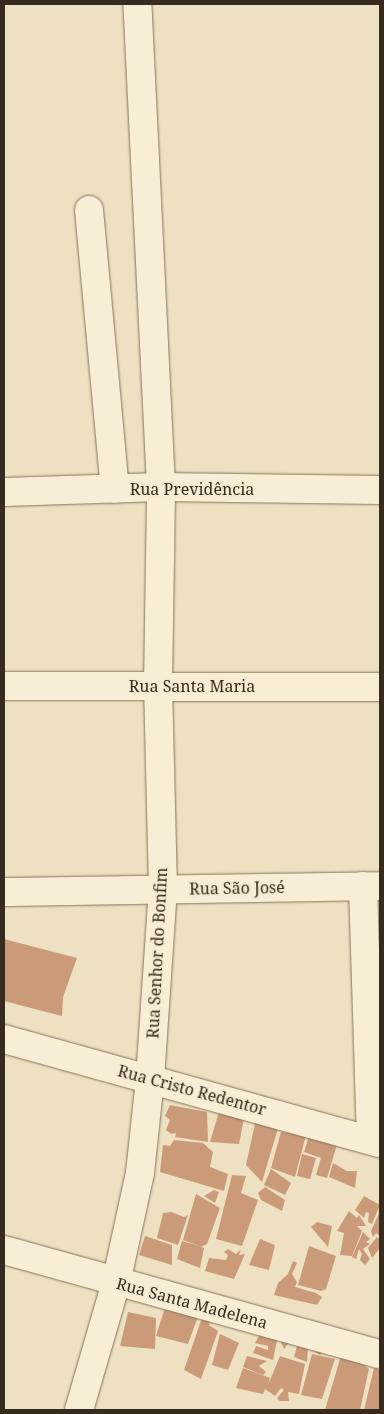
<!DOCTYPE html>
<meta charset="utf-8">
<style>
body{margin:0}
#map{position:relative;width:384px;height:1414px;overflow:hidden;background:#ede1c2;font-family:"Noto Serif",serif}
div>[style]{position:absolute}
.building>*{inset:0;background:#cb9b79}
.roads{filter:drop-shadow(0 0 1px #87725a) drop-shadow(0 0 1px #87725a)}
.minor>*{height:28px;margin:-14px;padding:0 14px;transform-origin:14px;border-radius:14px;background:#f8eed5}
span{translate:-50% -50%;white-space:nowrap;text-align:center;line-height:1.15;-webkit-text-stroke:4px #f5ebd2;paint-order:stroke}
.street-label{font-size:16px;color:#372a1e}
.frame{position:absolute;inset:0;border:5px solid #372a1e;pointer-events:none}
</style>
<div id="map">
<div class="building">
<div style="clip-path:polygon(4px 939px,77px 958px,63px 997px,62px 1016px,4px 1001px)"></div>
<div style="clip-path:polygon(170px 1105px,207px 1112px,208px 1142px,175px 1137px,176px 1133px,171px 1134px,166px 1130px,170px 1120px,165px 1116px)"></div>
<div style="clip-path:polygon(221px 1105px,245px 1113px,239px 1144px,210px 1142px)"></div>
<div style="clip-path:polygon(256px 1119px,279px 1125px,262px 1182px,246px 1165px)"></div>
<div style="clip-path:polygon(281px 1132px,306px 1135px,295px 1177px,271px 1168px)"></div>
<div style="clip-path:polygon(309px 1136px,339px 1138px,327px 1178px,316px 1175px,321px 1158px,304px 1152px)"></div>
<div style="clip-path:polygon(174px 1140px,203px 1143px,213px 1152px,210px 1167px,228px 1174px,224px 1191px,160px 1172px,163px 1145px,170px 1146px)"></div>
<div style="clip-path:polygon(302px 1154px,316px 1158px,310px 1179px,297px 1176px)"></div>
<div style="clip-path:polygon(333px 1163px,347px 1171px,357px 1171px,355px 1188px,329px 1177px)"></div>
<div style="clip-path:polygon(271px 1169px,291px 1183px,285px 1195px,264px 1185px)"></div>
<div style="clip-path:polygon(232px 1175px,246px 1176px,241px 1193px,258px 1200px,242px 1246px,216px 1239px)"></div>
<div style="clip-path:polygon(265px 1187px,285px 1200px,282px 1211px,261px 1200px,258px 1193px)"></div>
<div style="clip-path:polygon(214px 1190px,219px 1192px,215px 1203px,204px 1196px)"></div>
<div style="clip-path:polygon(196px 1194px,220px 1208px,207px 1244px,201px 1247px,204px 1248px,200px 1268px,177px 1259px,182px 1241px,200px 1246px,183px 1240px)"></div>
<div style="clip-path:polygon(364px 1196px,380px 1205px,372px 1224px,368px 1222px,369px 1213px,366px 1212px,364px 1218px,355px 1210px)"></div>
<div style="clip-path:polygon(349px 1211px,357px 1218px,359px 1215px,366px 1226px,357px 1226px,362px 1231px,352px 1256px,340px 1255px,344px 1233px,337px 1231px)"></div>
<div style="clip-path:polygon(380px 1211px,380px 1236px,376px 1233px,373px 1237px,371px 1231px)"></div>
<div style="clip-path:polygon(171px 1212px,184px 1217px,188px 1215px,178px 1245px,157px 1238px,163px 1213px)"></div>
<div style="clip-path:polygon(317px 1222px,332px 1226px,328px 1247px,311px 1227px)"></div>
<div style="clip-path:polygon(363px 1232px,370px 1239px,366px 1242px,370px 1244px,363px 1249px,370px 1259px,365px 1265px,360px 1260px,362px 1254px,359px 1249px,356px 1259px,352px 1257px)"></div>
<div style="clip-path:polygon(145px 1236px,172px 1245px,172px 1265px,139px 1255px)"></div>
<div style="clip-path:polygon(377px 1237px,380px 1240px,380px 1248px,372px 1258px,368px 1248px)"></div>
<div style="clip-path:polygon(260px 1239px,275px 1245px,269px 1270px,249px 1265px)"></div>
<div style="clip-path:polygon(309px 1246px,336px 1256px,326px 1289px,321px 1291px,298px 1285px)"></div>
<div style="clip-path:polygon(228px 1249px,236px 1254px,241px 1249px,239px 1255px,245px 1254px,234px 1279px,205px 1271px,209px 1258px,226px 1260px,228px 1255px,224px 1252px)"></div>
<div style="clip-path:polygon(293px 1261px,297px 1263px,292px 1274px,297px 1282px,295px 1287px,316px 1293px,322px 1297px,317px 1305px,274px 1295px,278px 1283px,288px 1274px)"></div>
<div style="clip-path:polygon(167px 1301px,200px 1311px,188px 1344px,156px 1336px)"></div>
<div style="clip-path:polygon(128px 1312px,156px 1318px,155px 1349px,120px 1346px)"></div>
<div style="clip-path:polygon(204px 1312px,212px 1314px,209px 1325px,218px 1331px,201px 1379px,184px 1370px)"></div>
<div style="clip-path:polygon(220px 1334px,239px 1343px,228px 1370px,212px 1365px)"></div>
<div style="clip-path:polygon(260px 1334px,289px 1342px,284px 1349px,280px 1340px,277px 1340px,273px 1360px,253px 1353px,256px 1346px,268px 1350px,268px 1346px,255px 1343px)"></div>
<div style="clip-path:polygon(300px 1335px,328px 1349px,320px 1355px,308px 1348px,307px 1362px,294px 1357px)"></div>
<div style="clip-path:polygon(345px 1351px,369px 1369px,360px 1410px,325px 1410px,340px 1359px)"></div>
<div style="clip-path:polygon(312px 1354px,335px 1359px,322px 1399px,301px 1395px)"></div>
<div style="clip-path:polygon(247px 1356px,267px 1361px,259px 1366px,266px 1372px,263px 1375px,243px 1367px)"></div>
<div style="clip-path:polygon(280px 1356px,305px 1364px,299px 1394px,288px 1392px,289px 1401px,280px 1401px,277px 1398px,284px 1390px,281px 1388px,275px 1396px,265px 1389px,263px 1394px,236px 1388px,243px 1368px,270px 1378px,268px 1385px)"></div>
<div style="clip-path:polygon(374px 1368px,380px 1370px,380px 1410px,364px 1410px)"></div>
</div>
<div class="roads">
<div class="minor">
<div style="left:89px;top:210px;width:280px;rotate:84.7deg"></div>
<div style="left:4px;top:492px;width:157px;rotate:-1.8deg"></div>
<div style="left:161px;top:487px;width:219px;rotate:0.8deg"></div>
<div style="left:4px;top:686px;width:376px;rotate:0.2deg"></div>
<div style="left:363px;top:886px;width:254px;rotate:88.2deg"></div>
<div style="left:4px;top:892px;width:376px;rotate:-0.9deg"></div>
<div style="left:4px;top:1039px;width:390px;rotate:15.5deg"></div>
<div style="left:4px;top:1250px;width:390px;rotate:15.5deg"></div>
<div style="left:79px;top:1410px;width:132px;rotate:-73.8deg"></div>
<div style="left:116px;top:1283px;width:113px;rotate:-77.7deg"></div>
<div style="left:140px;top:1173px;width:95px;rotate:-83.9deg"></div>
<div style="left:150px;top:1079px;width:190px;rotate:-86.1deg"></div>
<div style="left:163px;top:889px;width:203px;rotate:-91.4deg"></div>
<div style="left:158px;top:686px;width:199px;rotate:-89.1deg"></div>
<div style="left:161px;top:487px;width:484px;rotate:-92.8deg"></div>
</div>
</div>
<div class="street-label">
<span style="left:192px;top:489px">Rua Previdência</span>
<span style="left:192px;top:686px">Rua Santa Maria</span>
<span style="left:237px;top:888px;rotate:-1deg">Rua São José</span>
<span style="left:157px;top:953px;rotate:-87deg">Rua Senhor do Bonfim</span>
<span style="left:192px;top:1090px;rotate:15deg">Rua Cristo Redentor</span>
<span style="left:192px;top:1303px;rotate:15deg">Rua Santa Madelena</span>
</div>
<div class="frame"></div>
</div>
